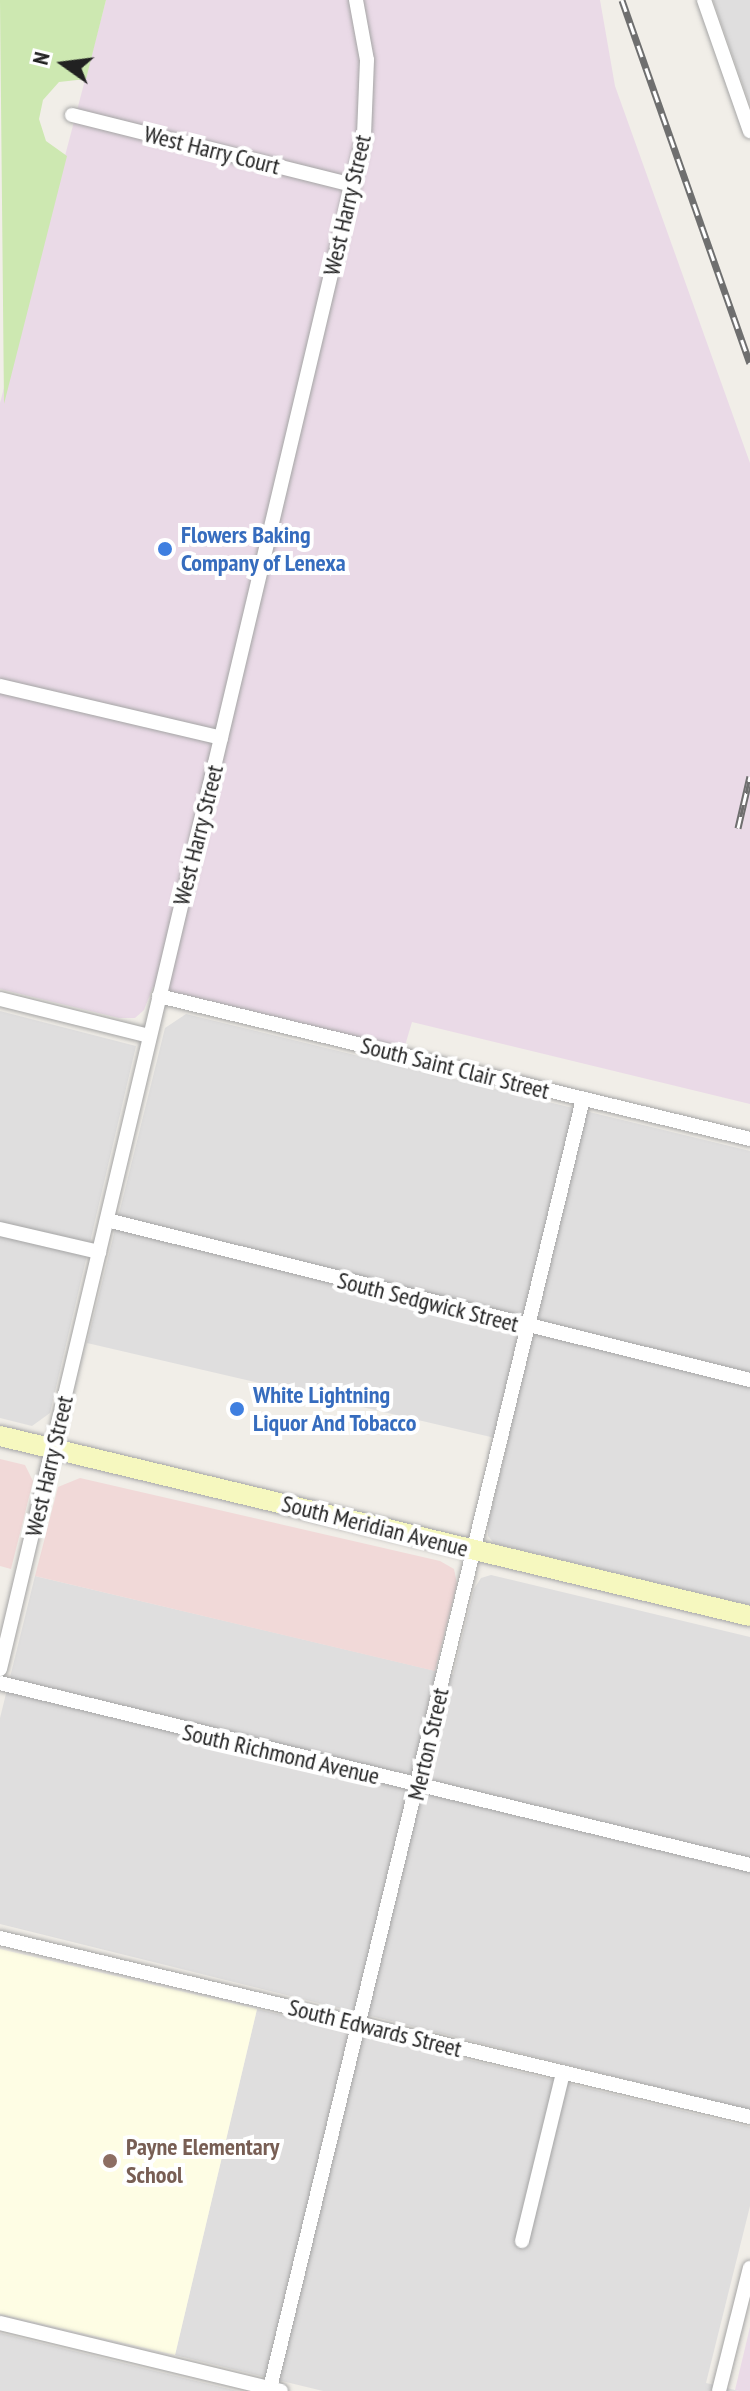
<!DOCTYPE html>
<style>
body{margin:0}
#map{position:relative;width:750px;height:2391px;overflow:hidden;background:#f1eee8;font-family:"PT Sans Narrow",sans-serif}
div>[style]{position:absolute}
.residential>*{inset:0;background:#dfdede}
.commercial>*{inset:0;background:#f1d9d8}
.industrial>*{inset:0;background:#eadae7}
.education>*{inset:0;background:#fefde4}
.grass>*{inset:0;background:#cde8b1}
.roads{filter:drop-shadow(0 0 2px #a5a5a5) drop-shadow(0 0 2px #a5a5a5)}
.street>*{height:14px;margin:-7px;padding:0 7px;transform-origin:7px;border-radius:7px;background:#fff}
.secondary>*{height:20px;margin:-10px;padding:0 10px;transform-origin:10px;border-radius:10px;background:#f6f8bf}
.rail>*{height:7px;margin-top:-3.5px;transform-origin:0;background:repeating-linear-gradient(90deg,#fff 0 12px,#6f6f6f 0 24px);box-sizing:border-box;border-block:2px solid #6f6f6f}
.dots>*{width:22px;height:22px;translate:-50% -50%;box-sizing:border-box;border:4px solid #fff;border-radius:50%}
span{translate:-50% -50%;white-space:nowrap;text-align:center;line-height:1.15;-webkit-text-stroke:8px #fff;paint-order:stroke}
.street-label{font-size:24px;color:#212121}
.shop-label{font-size:24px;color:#366cbe;font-weight:700}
.left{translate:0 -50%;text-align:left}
.education-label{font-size:24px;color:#785e54;font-weight:700}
.north{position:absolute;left:24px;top:24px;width:80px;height:80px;-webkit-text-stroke:6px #fff;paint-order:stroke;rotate:284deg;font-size:22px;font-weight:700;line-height:32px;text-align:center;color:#212121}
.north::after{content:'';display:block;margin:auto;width:28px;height:36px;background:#212121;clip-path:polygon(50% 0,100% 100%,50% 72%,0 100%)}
</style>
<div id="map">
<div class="residential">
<div style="clip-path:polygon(713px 0,750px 0,750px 105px)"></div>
<div style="clip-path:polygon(0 1011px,136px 1046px,50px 1413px,32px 1426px,0 1418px)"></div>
<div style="clip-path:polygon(186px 1014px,750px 1151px,750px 1605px,494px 1543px,488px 1536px,488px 1524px,508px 1441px,87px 1343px,165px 1028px)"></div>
<div style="clip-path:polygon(491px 1575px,750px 1637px,750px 2110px,0 1924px,0 1718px,35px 1576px,453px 1675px,474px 1589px,481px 1578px)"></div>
<div style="clip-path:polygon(257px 2009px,750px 2127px,750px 2206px,706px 2383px,739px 2391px,323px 2391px,175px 2355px)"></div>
<div style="clip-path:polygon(0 2333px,237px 2391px,0 2391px)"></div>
</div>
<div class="commercial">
<div style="clip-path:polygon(0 1459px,25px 1465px,33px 1481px,11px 1569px,0 1566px)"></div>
<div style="clip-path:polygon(80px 1478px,440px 1561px,454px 1569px,457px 1584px,435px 1671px,35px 1576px,58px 1487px)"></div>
</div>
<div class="industrial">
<div style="clip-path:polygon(106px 0,600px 0,615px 86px,750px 463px,750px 1104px,412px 1022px,404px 1049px,153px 987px,144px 1010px,135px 1018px,119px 1018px,0 989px,0 403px)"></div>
<div style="clip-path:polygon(750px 2327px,750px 2391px,739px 2391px,735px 2390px)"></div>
</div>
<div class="education">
<div style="clip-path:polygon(0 1949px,257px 2009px,175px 2355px,0 2314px)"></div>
</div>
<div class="grass">
<div style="clip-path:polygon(0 0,106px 0,86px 79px,59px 82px,43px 100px,39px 119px,46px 141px,67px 156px,4px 404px)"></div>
</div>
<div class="roads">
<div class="street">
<div style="left:704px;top:0;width:139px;rotate:70.7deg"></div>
<div style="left:72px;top:115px;width:290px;rotate:14deg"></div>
<div style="left:0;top:686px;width:227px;rotate:13.2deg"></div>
<div style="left:159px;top:996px;width:608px;rotate:13.6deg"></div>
<div style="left:0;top:999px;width:154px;rotate:13.9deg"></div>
<div style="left:107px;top:1220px;width:663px;rotate:13.97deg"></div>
<div style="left:0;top:1229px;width:102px;rotate:13.1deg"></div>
<div style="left:0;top:1669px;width:1577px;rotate:-76.65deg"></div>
<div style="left:364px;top:135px;width:75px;rotate:-87.7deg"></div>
<div style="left:367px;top:60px;width:61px;rotate:-100.4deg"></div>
<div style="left:0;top:1683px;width:772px;rotate:13.64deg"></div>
<div style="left:0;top:1938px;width:771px;rotate:13.42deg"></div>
<div style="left:522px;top:2241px;width:173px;rotate:-76.3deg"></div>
<div style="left:0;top:2323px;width:289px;rotate:13.6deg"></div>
<div style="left:270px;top:2388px;width:1326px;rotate:-76.35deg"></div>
<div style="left:719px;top:2391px;width:127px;rotate:-75.9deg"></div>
</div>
<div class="secondary">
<div style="left:0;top:1436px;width:771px;rotate:13.5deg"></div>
</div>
</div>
<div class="rail">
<div style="left:622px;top:0;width:385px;rotate:70.6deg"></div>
<div style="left:738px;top:828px;width:53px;rotate:-77deg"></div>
</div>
<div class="dots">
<div style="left:165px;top:549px;background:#3f7fe0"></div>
<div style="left:237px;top:1409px;background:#3f7fe0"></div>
<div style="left:110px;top:2161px;background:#8d6e63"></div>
</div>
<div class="street-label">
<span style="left:212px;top:150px;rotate:14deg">West Harry Court</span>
<span style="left:347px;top:205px;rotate:-77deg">West Harry Street</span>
<span style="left:198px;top:835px;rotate:-76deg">West Harry Street</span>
<span style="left:455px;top:1068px;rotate:14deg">South Saint Clair Street</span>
<span style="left:428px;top:1302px;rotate:14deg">South Sedgwick Street</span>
<span style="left:49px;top:1466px;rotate:-77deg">West Harry Street</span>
<span style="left:375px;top:1526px;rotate:14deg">South Meridian Avenue</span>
<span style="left:428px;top:1744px;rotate:-77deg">Merton Street</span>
<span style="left:281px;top:1754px;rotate:13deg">South Richmond Avenue</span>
<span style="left:375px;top:2028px;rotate:14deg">South Edwards Street</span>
</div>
<div class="shop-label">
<span class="left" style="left:181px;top:549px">Flowers Baking<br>Company of Lenexa</span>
<span class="left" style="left:253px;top:1409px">White Lightning<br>Liquor And Tobacco</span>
</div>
<div class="education-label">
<span class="left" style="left:126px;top:2161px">Payne Elementary<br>School</span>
</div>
<div class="north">N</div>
</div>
